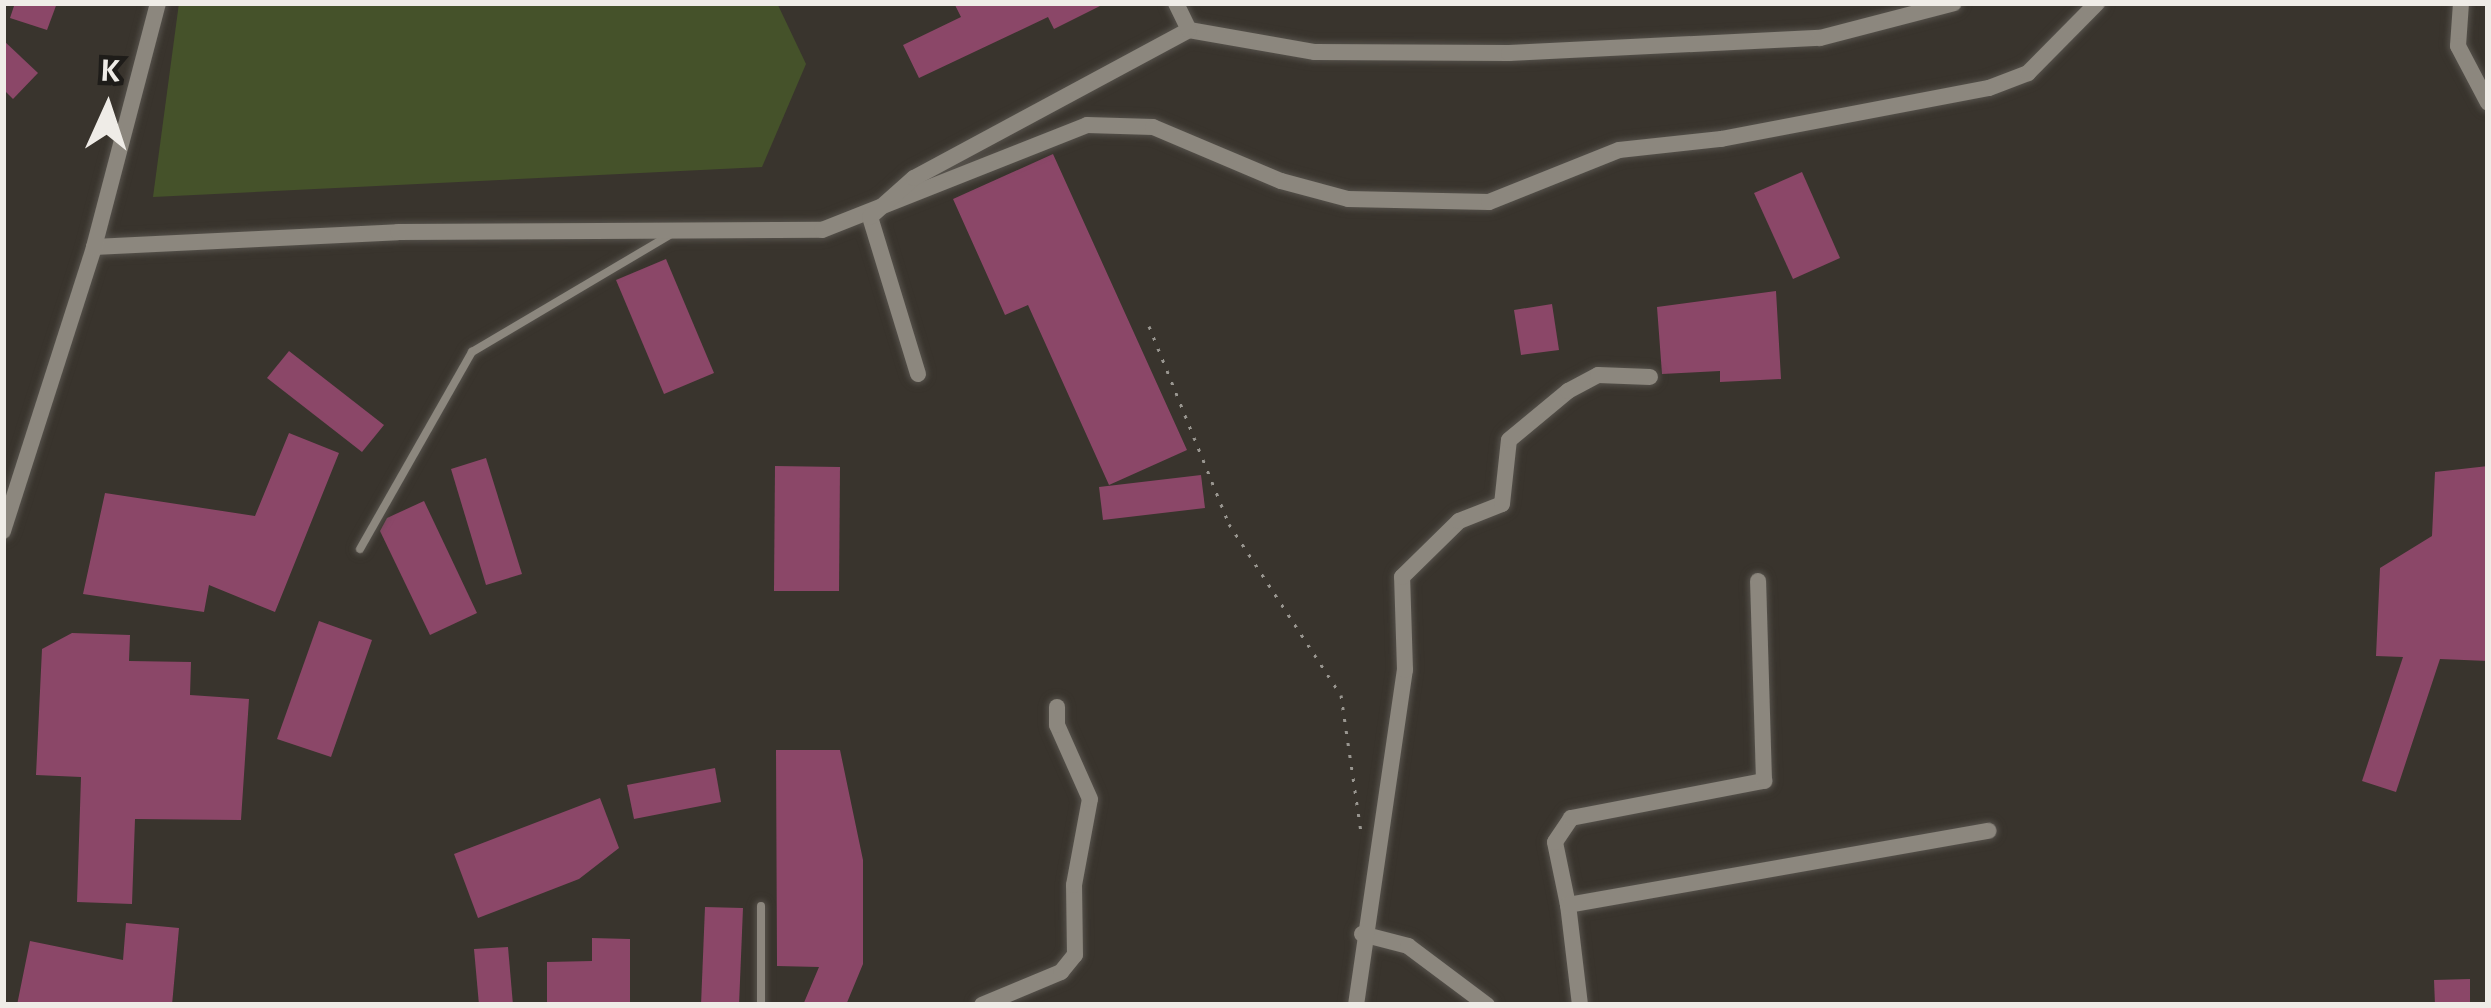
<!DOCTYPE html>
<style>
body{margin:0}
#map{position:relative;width:2491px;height:1008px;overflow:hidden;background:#39342d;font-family:"Alegreya Sans",sans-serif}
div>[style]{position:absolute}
.green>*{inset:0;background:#45522a}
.building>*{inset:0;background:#8b4768}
.path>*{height:3px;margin-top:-1.5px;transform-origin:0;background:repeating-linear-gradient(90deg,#999690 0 3px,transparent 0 12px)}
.roads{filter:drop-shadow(0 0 3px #56524c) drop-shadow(0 0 3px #56524c)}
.lane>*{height:8px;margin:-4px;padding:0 4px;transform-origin:4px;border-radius:4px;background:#8c877e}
.street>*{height:16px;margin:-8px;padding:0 8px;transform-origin:8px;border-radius:8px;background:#8c877e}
span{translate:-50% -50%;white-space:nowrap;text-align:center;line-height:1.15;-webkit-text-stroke:12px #1e1c19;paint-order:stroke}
.frame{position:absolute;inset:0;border:6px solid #efece7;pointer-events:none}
.north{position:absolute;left:48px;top:48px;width:120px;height:120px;-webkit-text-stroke:9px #1e1c19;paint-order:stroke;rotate:3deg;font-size:33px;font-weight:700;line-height:48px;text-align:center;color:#efece7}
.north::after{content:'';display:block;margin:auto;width:42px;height:54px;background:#efece7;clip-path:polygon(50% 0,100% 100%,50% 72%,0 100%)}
</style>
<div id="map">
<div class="green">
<div style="clip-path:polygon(179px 3px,777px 3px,806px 64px,762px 167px,153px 197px)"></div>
</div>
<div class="building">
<div style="clip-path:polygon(15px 3px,57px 3px,47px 30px,10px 18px)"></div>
<div style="clip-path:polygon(954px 3px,1106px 3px,1054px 29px,1048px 17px,919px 78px,903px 45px,961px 17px)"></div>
<div style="clip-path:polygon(3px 40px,38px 73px,13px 99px,3px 89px)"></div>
<div style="clip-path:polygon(1053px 154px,1187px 450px,1109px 485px,1028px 305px,1005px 315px,953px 199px)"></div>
<div style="clip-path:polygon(1802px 172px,1840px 258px,1793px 279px,1754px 193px)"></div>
<div style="clip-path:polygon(666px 259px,714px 373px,664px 394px,616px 280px)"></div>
<div style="clip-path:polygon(1776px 291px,1781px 379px,1720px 382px,1720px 371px,1662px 374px,1657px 307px)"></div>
<div style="clip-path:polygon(1552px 304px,1559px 350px,1521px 355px,1514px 310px)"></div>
<div style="clip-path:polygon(289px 351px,384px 425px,362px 452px,267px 378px)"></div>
<div style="clip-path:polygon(289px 433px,339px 453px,275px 612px,209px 585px,204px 612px,83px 594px,105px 493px,255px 516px)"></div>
<div style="clip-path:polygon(486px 458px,522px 574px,486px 585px,451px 469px)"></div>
<div style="clip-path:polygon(775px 466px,840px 467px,839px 591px,774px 591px)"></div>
<div style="clip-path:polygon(2488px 466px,2488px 661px,2440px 659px,2396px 792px,2362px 781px,2403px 657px,2376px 656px,2380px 568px,2432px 536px,2435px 472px)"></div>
<div style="clip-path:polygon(1201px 475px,1205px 508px,1103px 520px,1099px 487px)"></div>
<div style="clip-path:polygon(424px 501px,477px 613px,430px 635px,380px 531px,387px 518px)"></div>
<div style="clip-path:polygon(319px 621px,372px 640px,331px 757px,277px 739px)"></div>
<div style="clip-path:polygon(72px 633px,130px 635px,129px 661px,191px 662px,190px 695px,249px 699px,241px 820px,135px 819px,132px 904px,77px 902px,81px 777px,36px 775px,42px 649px)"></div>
<div style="clip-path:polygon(776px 750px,840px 750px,863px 860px,863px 964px,846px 1005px,803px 1005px,819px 967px,777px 966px)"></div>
<div style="clip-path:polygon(715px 768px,721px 802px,634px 819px,627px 785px)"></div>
<div style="clip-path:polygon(600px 798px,619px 848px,579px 879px,478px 918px,454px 854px)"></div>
<div style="clip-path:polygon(705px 907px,743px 908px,739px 1005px,701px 1005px)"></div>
<div style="clip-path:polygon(126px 923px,179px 928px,172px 1005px,17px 1005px,30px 941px,123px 960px)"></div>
<div style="clip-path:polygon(592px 938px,630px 939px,630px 1005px,547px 1005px,547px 962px,592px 961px)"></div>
<div style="clip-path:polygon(508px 947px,513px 1005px,479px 1005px,474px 949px)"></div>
<div style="clip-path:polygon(2470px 979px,2470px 1005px,2435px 1005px,2434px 980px)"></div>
</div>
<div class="path">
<div style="left:1149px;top:326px;width:214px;rotate:68deg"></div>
<div style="left:1229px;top:524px;width:204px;rotate:56.8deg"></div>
<div style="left:1341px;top:695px;width:138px;rotate:81.7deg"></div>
</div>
<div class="roads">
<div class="lane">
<div style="left:360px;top:549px;width:227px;rotate:-60.4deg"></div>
<div style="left:472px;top:352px;width:228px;rotate:-30.6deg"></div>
<div style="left:761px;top:1005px;width:99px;rotate:-90deg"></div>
</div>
<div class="street">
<div style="left:2461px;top:3px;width:43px;rotate:94deg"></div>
<div style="left:2458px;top:46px;width:64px;rotate:62.2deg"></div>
<div style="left:1189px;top:30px;width:128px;rotate:9.9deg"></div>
<div style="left:1315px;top:52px;width:194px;rotate:0.3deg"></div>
<div style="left:1509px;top:53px;width:311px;rotate:-2.8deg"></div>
<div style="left:1820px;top:38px;width:138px;rotate:-14.6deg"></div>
<div style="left:94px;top:247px;width:304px;rotate:-2.8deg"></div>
<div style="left:398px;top:232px;width:424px;rotate:-0.3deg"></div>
<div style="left:822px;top:230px;width:285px;rotate:-21.6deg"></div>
<div style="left:1087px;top:125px;width:66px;rotate:1.7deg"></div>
<div style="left:1153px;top:127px;width:139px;rotate:22.9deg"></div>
<div style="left:1281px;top:181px;width:69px;rotate:15deg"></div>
<div style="left:1348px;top:199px;width:141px;rotate:1.2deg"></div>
<div style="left:1489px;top:202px;width:140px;rotate:-21.8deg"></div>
<div style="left:1619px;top:150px;width:103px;rotate:-6.2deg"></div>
<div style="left:1721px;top:139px;width:273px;rotate:-10.8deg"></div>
<div style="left:1989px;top:88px;width:42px;rotate:-21deg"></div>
<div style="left:2028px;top:73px;width:98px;rotate:-45.4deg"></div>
<div style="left:918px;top:374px;width:164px;rotate:-107deg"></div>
<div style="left:870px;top:217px;width:59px;rotate:-41.6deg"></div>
<div style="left:914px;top:178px;width:312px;rotate:-28.3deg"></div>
<div style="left:1189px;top:30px;width:30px;rotate:-116deg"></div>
<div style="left:3px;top:531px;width:298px;rotate:-72.2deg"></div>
<div style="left:94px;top:247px;width:252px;rotate:-75.3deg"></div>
<div style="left:1568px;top:905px;width:64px;rotate:-101.7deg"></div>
<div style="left:1555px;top:842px;width:29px;rotate:-56deg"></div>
<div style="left:1571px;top:818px;width:197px;rotate:-10.9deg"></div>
<div style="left:1764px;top:781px;width:200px;rotate:-91.7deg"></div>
<div style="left:1362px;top:934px;width:48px;rotate:14.6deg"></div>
<div style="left:1408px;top:946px;width:99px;rotate:36.8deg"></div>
<div style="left:982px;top:1005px;width:86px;rotate:-22.7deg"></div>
<div style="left:1061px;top:972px;width:22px;rotate:-51deg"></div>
<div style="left:1075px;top:955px;width:70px;rotate:-90.8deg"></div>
<div style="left:1074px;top:885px;width:87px;rotate:-79.5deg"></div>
<div style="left:1090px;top:799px;width:81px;rotate:-114deg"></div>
<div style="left:1057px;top:725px;width:18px;rotate:-90deg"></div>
<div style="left:1356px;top:1005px;width:339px;rotate:-81.7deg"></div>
<div style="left:1405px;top:670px;width:93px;rotate:-91.8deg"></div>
<div style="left:1402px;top:577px;width:80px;rotate:-44.5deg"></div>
<div style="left:1459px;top:521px;width:46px;rotate:-21.6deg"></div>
<div style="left:1502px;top:504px;width:64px;rotate:-83.8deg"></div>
<div style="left:1509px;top:440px;width:77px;rotate:-39.7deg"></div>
<div style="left:1568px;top:391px;width:34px;rotate:-28deg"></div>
<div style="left:1598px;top:375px;width:52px;rotate:2.2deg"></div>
<div style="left:1580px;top:1005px;width:101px;rotate:-96.8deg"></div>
<div style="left:1568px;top:905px;width:427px;rotate:-10deg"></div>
</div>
</div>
<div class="frame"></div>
<div class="north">K</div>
</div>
